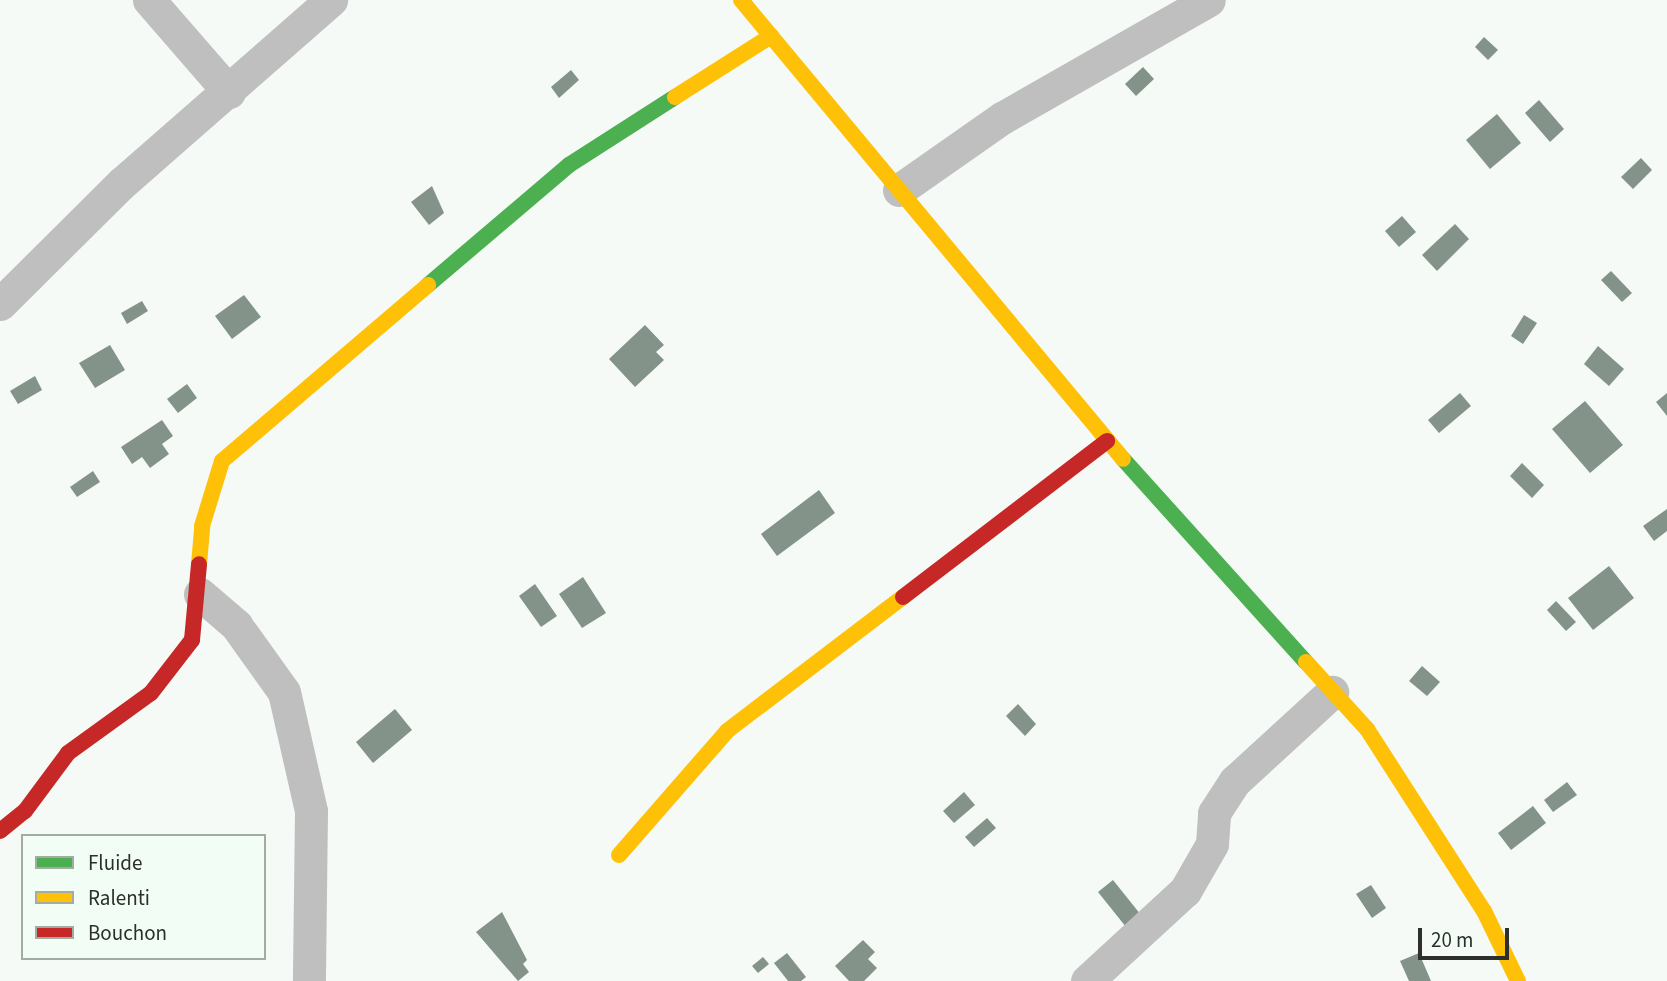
<!DOCTYPE html>
<style>
body{margin:0}
#map{position:relative;width:1667px;height:981px;overflow:hidden;background:#f5faf6;font-family:"Source Sans 3",sans-serif}
div>[style]{position:absolute}
.building>*{inset:0;background:#839389}
.street>*{height:33px;margin:-16.5px;padding:0 16.5px;transform-origin:16.5px;border-radius:16.5px;background:#bebfbe}
.fast>*{height:16px;margin:-8px;padding:0 8px;transform-origin:8px;border-radius:8px;background:#4caf50}
.slow>*{height:16px;margin:-8px;padding:0 8px;transform-origin:8px;border-radius:8px;background:#ffc107}
.jam>*{height:16px;margin:-8px;padding:0 8px;transform-origin:8px;border-radius:8px;background:#c62828}
span{translate:-50% -50%;white-space:nowrap;text-align:center;line-height:1.15;-webkit-text-stroke:7px #f2fdf5;paint-order:stroke}
.legend{position:absolute;left:21px;top:834px;width:245px;height:126px;box-sizing:border-box;background:#f2fdf5;border:2px solid #a3aba5;margin:0;padding:9px 12px;list-style:none;font-size:21px;color:#2c2f2c}
.legend li{display:flex;align-items:center;gap:14px;height:35px}
.legend b{width:35px;border:2px solid #a3aba5}
.scale{position:absolute;left:1418px;top:928px;width:91px;height:32px;box-sizing:border-box;border:4px solid #2c2f2c;border-top:0;padding-left:9px;font-size:21px;line-height:24px;white-space:nowrap;color:#2c2f2c;-webkit-text-stroke:5px #f2fdf5;paint-order:stroke}
</style>
<div id="map">
<div class="building">
<div style="clip-path:polygon(1484px 37px,1498px 50px,1488px 60px,1475px 47px)"></div>
<div style="clip-path:polygon(1143px 67px,1154px 79px,1136px 96px,1125px 84px)"></div>
<div style="clip-path:polygon(571px 70px,579px 80px,559px 98px,551px 87px)"></div>
<div style="clip-path:polygon(1539px 100px,1564px 129px,1550px 142px,1525px 113px)"></div>
<div style="clip-path:polygon(1497px 114px,1521px 143px,1490px 169px,1466px 140px)"></div>
<div style="clip-path:polygon(1641px 158px,1652px 170px,1633px 189px,1621px 177px)"></div>
<div style="clip-path:polygon(432px 186px,444px 213px,429px 225px,411px 202px)"></div>
<div style="clip-path:polygon(1402px 216px,1416px 232px,1399px 247px,1385px 231px)"></div>
<div style="clip-path:polygon(1455px 224px,1469px 239px,1437px 271px,1422px 255px)"></div>
<div style="clip-path:polygon(1611px 271px,1632px 293px,1622px 302px,1601px 280px)"></div>
<div style="clip-path:polygon(244px 295px,261px 317px,232px 339px,215px 316px)"></div>
<div style="clip-path:polygon(142px 301px,148px 311px,127px 324px,121px 313px)"></div>
<div style="clip-path:polygon(1524px 315px,1537px 323px,1523px 344px,1511px 336px)"></div>
<div style="clip-path:polygon(645px 325px,664px 345px,656px 352px,664px 360px,635px 387px,609px 359px)"></div>
<div style="clip-path:polygon(110px 345px,125px 370px,95px 388px,79px 363px)"></div>
<div style="clip-path:polygon(1598px 346px,1624px 369px,1609px 386px,1584px 364px)"></div>
<div style="clip-path:polygon(35px 376px,42px 390px,18px 404px,10px 391px)"></div>
<div style="clip-path:polygon(187px 384px,197px 398px,178px 413px,167px 399px)"></div>
<div style="clip-path:polygon(1460px 393px,1471px 406px,1439px 433px,1428px 420px)"></div>
<div style="clip-path:polygon(1667px 393px,1667px 416px,1656px 402px)"></div>
<div style="clip-path:polygon(1585px 401px,1623px 445px,1590px 473px,1552px 429px)"></div>
<div style="clip-path:polygon(162px 420px,173px 436px,162px 444px,169px 454px,150px 468px,142px 457px,132px 464px,121px 447px)"></div>
<div style="clip-path:polygon(1522px 463px,1544px 485px,1532px 498px,1510px 476px)"></div>
<div style="clip-path:polygon(93px 471px,100px 482px,77px 497px,70px 487px)"></div>
<div style="clip-path:polygon(819px 490px,835px 513px,777px 556px,761px 534px)"></div>
<div style="clip-path:polygon(1667px 509px,1667px 531px,1654px 541px,1643px 526px)"></div>
<div style="clip-path:polygon(1609px 566px,1634px 598px,1593px 630px,1568px 598px)"></div>
<div style="clip-path:polygon(583px 577px,606px 613px,582px 628px,559px 594px)"></div>
<div style="clip-path:polygon(535px 584px,557px 616px,541px 627px,519px 596px)"></div>
<div style="clip-path:polygon(1556px 601px,1576px 622px,1566px 631px,1547px 610px)"></div>
<div style="clip-path:polygon(1422px 666px,1440px 682px,1427px 696px,1409px 681px)"></div>
<div style="clip-path:polygon(1018px 704px,1036px 724px,1025px 736px,1006px 716px)"></div>
<div style="clip-path:polygon(395px 709px,412px 730px,373px 763px,356px 742px)"></div>
<div style="clip-path:polygon(1567px 782px,1577px 795px,1553px 812px,1544px 800px)"></div>
<div style="clip-path:polygon(964px 792px,975px 805px,954px 823px,943px 811px)"></div>
<div style="clip-path:polygon(1533px 806px,1546px 823px,1511px 850px,1498px 833px)"></div>
<div style="clip-path:polygon(987px 818px,996px 828px,974px 847px,965px 837px)"></div>
<div style="clip-path:polygon(1113px 880px,1141px 915px,1126px 927px,1098px 892px)"></div>
<div style="clip-path:polygon(1371px 885px,1386px 908px,1372px 918px,1356px 894px)"></div>
<div style="clip-path:polygon(502px 912px,527px 960px,523px 964px,529px 972px,518px 981px,476px 932px)"></div>
<div style="clip-path:polygon(863px 940px,875px 952px,868px 959px,877px 968px,864px 981px,849px 981px,835px 966px)"></div>
<div style="clip-path:polygon(787px 953px,806px 977px,801px 981px,788px 981px,774px 963px)"></div>
<div style="clip-path:polygon(1419px 953px,1431px 981px,1409px 981px,1400px 961px)"></div>
<div style="clip-path:polygon(763px 957px,769px 964px,758px 973px,752px 966px)"></div>
</div>
<div class="street">
<div style="left:149px;top:0;width:122px;rotate:49deg"></div>
<div style="left:899px;top:190px;width:126px;rotate:-35deg"></div>
<div style="left:1002px;top:118px;width:238px;rotate:-29.7deg"></div>
<div style="left:0;top:304px;width:172px;rotate:-44.8deg"></div>
<div style="left:122px;top:183px;width:278px;rotate:-41.2deg"></div>
<div style="left:200px;top:594px;width:48px;rotate:40.7deg"></div>
<div style="left:236px;top:625px;width:82px;rotate:54.4deg"></div>
<div style="left:284px;top:692px;width:122px;rotate:77.2deg"></div>
<div style="left:311px;top:811px;width:170px;rotate:90.7deg"></div>
<div style="left:1087px;top:981px;width:133px;rotate:-42.6deg"></div>
<div style="left:1185px;top:891px;width:54px;rotate:-60.1deg"></div>
<div style="left:1212px;top:844px;width:31px;rotate:-86deg"></div>
<div style="left:1214px;top:813px;width:38px;rotate:-57deg"></div>
<div style="left:1235px;top:781px;width:132px;rotate:-42.5deg"></div>
</div>
<div class="fast">
<div style="left:428px;top:285px;width:185px;rotate:-40.4deg"></div>
<div style="left:569px;top:165px;width:126px;rotate:-32.7deg"></div>
<div style="left:1123px;top:459px;width:273px;rotate:48deg"></div>
</div>
<div class="slow">
<div style="left:741px;top:0;width:597px;rotate:50.23deg"></div>
<div style="left:675px;top:97px;width:114px;rotate:-32.4deg"></div>
<div style="left:199px;top:564px;width:38px;rotate:-85deg"></div>
<div style="left:202px;top:526px;width:68px;rotate:-72.9deg"></div>
<div style="left:222px;top:461px;width:271px;rotate:-40.5deg"></div>
<div style="left:1306px;top:662px;width:91px;rotate:47.7deg"></div>
<div style="left:1367px;top:729px;width:216px;rotate:57.3deg"></div>
<div style="left:1484px;top:911px;width:78px;rotate:64.1deg"></div>
<div style="left:619px;top:855px;width:164px;rotate:-48.9deg"></div>
<div style="left:727px;top:731px;width:221px;rotate:-37.3deg"></div>
</div>
<div class="jam">
<div style="left:903px;top:597px;width:257px;rotate:-37.4deg"></div>
<div style="left:0;top:831px;width:32px;rotate:-39deg"></div>
<div style="left:25px;top:811px;width:72px;rotate:-53.4deg"></div>
<div style="left:68px;top:753px;width:102px;rotate:-35.9deg"></div>
<div style="left:151px;top:693px;width:67px;rotate:-52.3deg"></div>
<div style="left:192px;top:640px;width:76px;rotate:-84.7deg"></div>
</div>
<ul class="legend">
<li><b style="height:9px;background:#4caf50"></b>Fluide</li>
<li><b style="height:9px;background:#ffc107"></b>Ralenti</li>
<li><b style="height:9px;background:#c62828"></b>Bouchon</li>
</ul>
<div class="scale">20 m</div>
</div>
